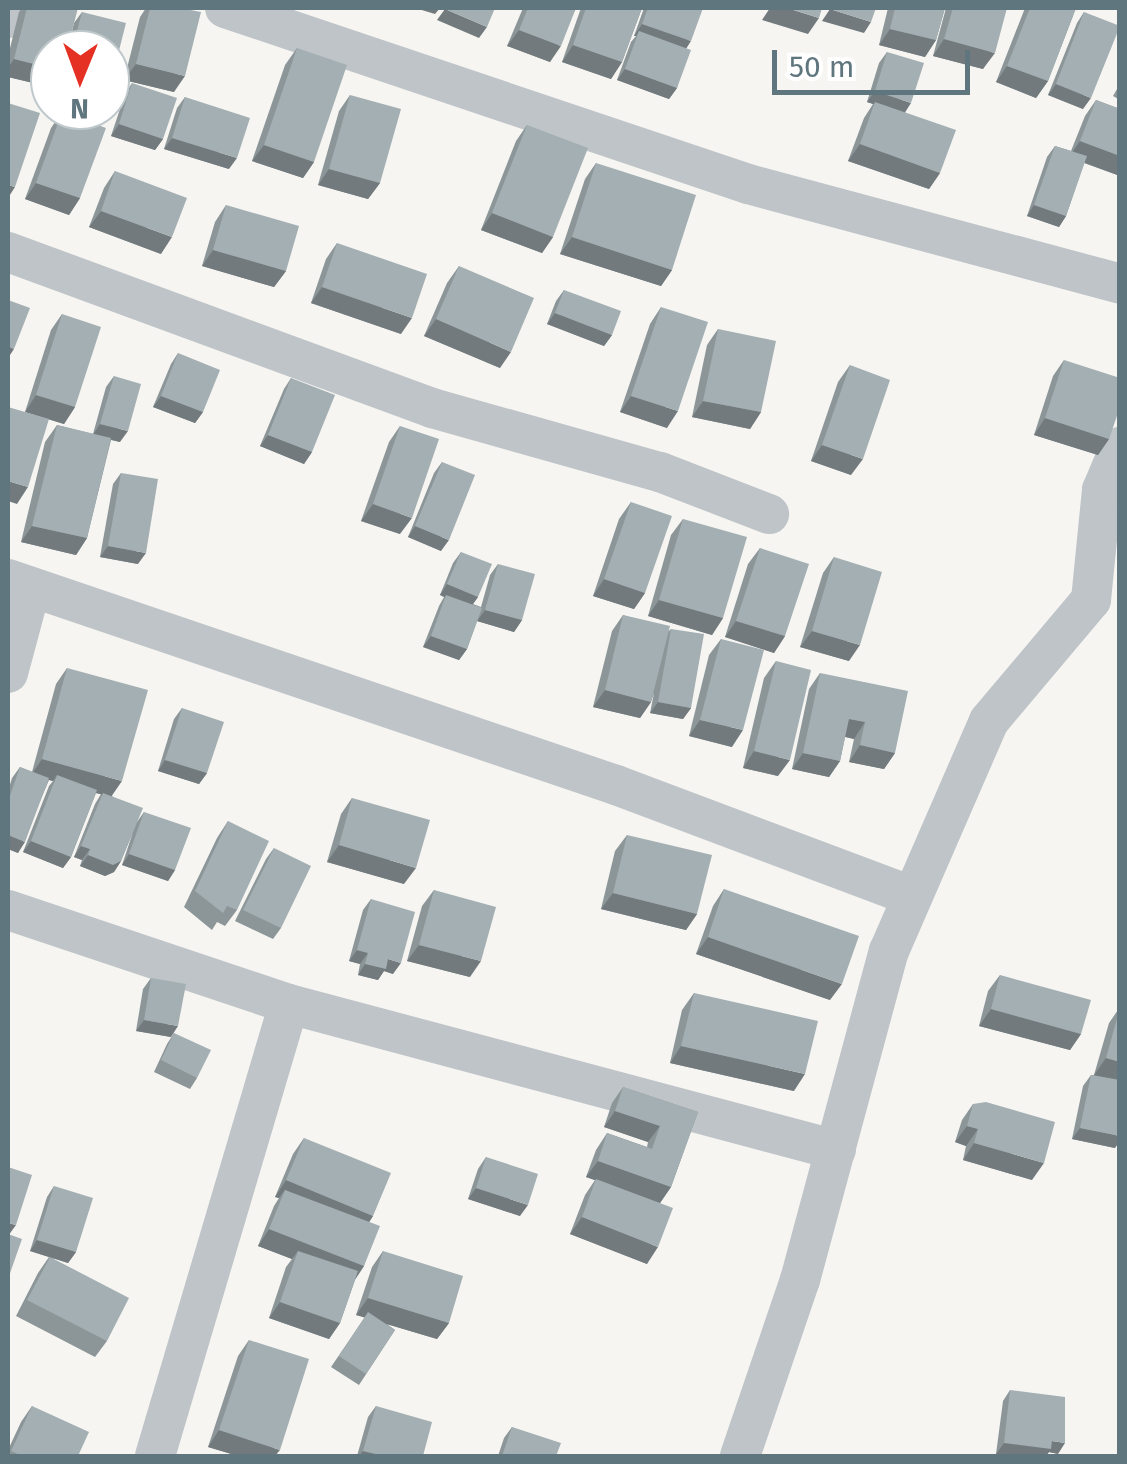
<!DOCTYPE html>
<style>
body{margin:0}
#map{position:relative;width:1127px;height:1464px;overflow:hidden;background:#f6f5f2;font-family:"Fira Sans",sans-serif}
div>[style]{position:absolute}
.minor>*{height:40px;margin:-20px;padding:0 20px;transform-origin:20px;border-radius:20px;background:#bec4c7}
.wall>*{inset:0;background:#8c9699}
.shaded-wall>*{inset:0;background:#727a7d}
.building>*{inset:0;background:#a3afb2}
span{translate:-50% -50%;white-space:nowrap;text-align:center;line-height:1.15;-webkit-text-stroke:10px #fff;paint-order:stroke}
.frame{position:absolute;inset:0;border:10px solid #60767e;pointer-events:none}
.north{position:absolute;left:30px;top:30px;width:100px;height:100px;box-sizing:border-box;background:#fff;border:2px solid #bfc8cb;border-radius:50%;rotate:181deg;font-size:28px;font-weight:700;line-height:40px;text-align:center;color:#60767e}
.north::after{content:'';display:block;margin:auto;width:35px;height:45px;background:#e53123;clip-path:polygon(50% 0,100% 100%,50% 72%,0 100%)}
.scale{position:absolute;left:772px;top:50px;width:198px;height:45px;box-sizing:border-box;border:5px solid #60767e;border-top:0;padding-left:12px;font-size:30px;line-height:35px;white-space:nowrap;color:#60767e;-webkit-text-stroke:8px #fff;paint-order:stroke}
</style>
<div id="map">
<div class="minor">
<div style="left:225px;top:8px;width:552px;rotate:18.6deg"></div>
<div style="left:748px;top:184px;width:385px;rotate:15deg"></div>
<div style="left:8px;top:18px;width:11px;rotate:-68deg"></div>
<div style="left:8px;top:252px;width:452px;rotate:20.2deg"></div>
<div style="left:432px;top:408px;width:237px;rotate:15.7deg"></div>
<div style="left:660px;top:472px;width:117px;rotate:21.1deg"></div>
<div style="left:8px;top:579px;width:642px;rotate:18.72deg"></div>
<div style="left:616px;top:785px;width:315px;rotate:20.6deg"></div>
<div style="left:8px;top:673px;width:89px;rotate:-75deg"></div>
<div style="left:8px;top:910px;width:296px;rotate:18.5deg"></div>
<div style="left:289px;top:1004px;width:566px;rotate:14.94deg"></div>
<div style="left:155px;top:1456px;width:471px;rotate:-73.5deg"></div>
<div style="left:740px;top:1456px;width:186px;rotate:-71.2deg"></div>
<div style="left:800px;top:1280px;width:341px;rotate:-74.9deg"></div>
<div style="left:889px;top:951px;width:251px;rotate:-66.5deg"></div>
<div style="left:989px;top:721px;width:158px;rotate:-49.9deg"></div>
<div style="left:1091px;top:600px;width:111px;rotate:-84.3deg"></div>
<div style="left:1102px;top:490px;width:47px;rotate:-67.3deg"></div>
</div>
<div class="wall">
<div style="clip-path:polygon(22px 8px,77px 8px,50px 87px,8px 77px,8px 56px,19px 12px)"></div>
<div style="clip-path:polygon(146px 8px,180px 8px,174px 92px,124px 80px,140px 17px)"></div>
<div style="clip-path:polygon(523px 8px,576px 8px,550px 62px,507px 46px)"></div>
<div style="clip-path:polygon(581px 8px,642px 8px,622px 62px,611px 79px,562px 62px)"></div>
<div style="clip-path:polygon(644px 8px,701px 8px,686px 48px,677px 88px,669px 99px,617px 80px,631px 42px,636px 36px,634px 36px)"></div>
<div style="clip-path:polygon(888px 8px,945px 8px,936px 40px,925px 57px,879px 45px)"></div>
<div style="clip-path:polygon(946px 8px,1007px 8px,983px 69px,933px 56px)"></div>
<div style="clip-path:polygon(1025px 8px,1076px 8px,1048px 81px,1036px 98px,996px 82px)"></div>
<div style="clip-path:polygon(82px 12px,110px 50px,67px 50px,74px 23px)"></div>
<div style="clip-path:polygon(1084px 12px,1083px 109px,1048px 95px,1077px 23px)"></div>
<div style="clip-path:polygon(297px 48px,314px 162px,303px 178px,252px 161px,285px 65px)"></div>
<div style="clip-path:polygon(887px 52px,905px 112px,940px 173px,929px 189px,848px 161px,864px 118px,873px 104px,867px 102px,879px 63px)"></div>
<div style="clip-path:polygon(132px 83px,163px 139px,155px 150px,111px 136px,125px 94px)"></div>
<div style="clip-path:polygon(1120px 84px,1120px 100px,1113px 96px)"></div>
<div style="clip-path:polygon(350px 95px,380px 183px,368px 199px,318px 185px,339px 111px)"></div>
<div style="clip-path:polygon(185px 97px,229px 169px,164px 149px,177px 108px)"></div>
<div style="clip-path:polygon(1096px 100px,1120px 109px,1120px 176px,1084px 163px,1066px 216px,1059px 227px,1027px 216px,1047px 157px,1055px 146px,1071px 151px,1085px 116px)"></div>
<div style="clip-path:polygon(62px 112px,80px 198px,69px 215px,25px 199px,51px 128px)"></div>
<div style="clip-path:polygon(527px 125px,553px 237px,542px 253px,481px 230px,516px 141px)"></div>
<div style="clip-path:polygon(596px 163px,672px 270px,661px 286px,560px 254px,585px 179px)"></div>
<div style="clip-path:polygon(115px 171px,161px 254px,89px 227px,104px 188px)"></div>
<div style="clip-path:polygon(226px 205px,286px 271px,274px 287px,202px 266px,215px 222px)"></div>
<div style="clip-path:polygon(337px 243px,401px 334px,311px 303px,326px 259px)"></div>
<div style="clip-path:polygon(459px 266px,500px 368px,424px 336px,447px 283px)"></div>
<div style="clip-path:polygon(564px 290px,612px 335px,604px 346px,547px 324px,556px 301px)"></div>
<div style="clip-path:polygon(661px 307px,667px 428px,620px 412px,650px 324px)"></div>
<div style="clip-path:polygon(62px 314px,75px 407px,64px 424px,25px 412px,51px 330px)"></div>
<div style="clip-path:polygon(718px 329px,761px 412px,750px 429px,692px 417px,707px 345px)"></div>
<div style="clip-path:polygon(178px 353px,203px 412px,195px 423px,153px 407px,171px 364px)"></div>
<div style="clip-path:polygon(1064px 360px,1109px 439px,1098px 455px,1034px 435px,1053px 376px)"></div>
<div style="clip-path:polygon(850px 365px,851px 475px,811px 461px,838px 382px)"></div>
<div style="clip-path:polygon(114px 376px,120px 442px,111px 440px,87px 538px,76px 555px,21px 542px,45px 442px,57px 425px,93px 434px,106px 387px)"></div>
<div style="clip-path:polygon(291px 378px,312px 452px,304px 464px,260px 446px,284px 389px)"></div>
<div style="clip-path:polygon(400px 426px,400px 534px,361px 521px,389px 442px)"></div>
<div style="clip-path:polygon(442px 462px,441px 551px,408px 537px,434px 473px)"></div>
<div style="clip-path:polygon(121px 473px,138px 564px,100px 557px,113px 484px)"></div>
<div style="clip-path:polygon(631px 502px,645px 593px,634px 609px,593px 596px,619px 519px)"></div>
<div style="clip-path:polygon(683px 519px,723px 618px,712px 635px,648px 616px,671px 535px)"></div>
<div style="clip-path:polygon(760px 548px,785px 636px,774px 653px,725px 637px,748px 564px)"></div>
<div style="clip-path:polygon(461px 552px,478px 597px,473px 604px,481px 607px,490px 575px,498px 564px,522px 620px,514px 632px,477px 621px,467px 649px,459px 660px,423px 647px,439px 606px,444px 597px,440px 595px,453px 563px)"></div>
<div style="clip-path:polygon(834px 557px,849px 661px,800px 647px,823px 573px)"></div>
<div style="clip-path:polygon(623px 615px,669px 631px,671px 629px,691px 708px,683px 719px,650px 713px,654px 693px,651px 702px,640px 718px,593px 707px,612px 631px)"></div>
<div style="clip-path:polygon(721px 639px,732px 747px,689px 736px,709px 655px)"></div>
<div style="clip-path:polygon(776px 661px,778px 776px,743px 768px,764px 678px)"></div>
<div style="clip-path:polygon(67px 668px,112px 796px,137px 822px,144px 812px,175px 870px,168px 881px,122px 865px,133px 832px,121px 861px,114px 872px,105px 876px,80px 866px,82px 860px,74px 857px,95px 804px,101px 794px,96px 793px,71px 857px,63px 868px,23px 852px,49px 786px,53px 781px,49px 780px,18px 853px,8px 849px,8px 791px,12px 778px,20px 767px,32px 772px,56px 684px)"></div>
<div style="clip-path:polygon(820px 673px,895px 753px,884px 769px,849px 762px,854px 739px,845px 737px,840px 761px,829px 777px,792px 769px,809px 689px)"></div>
<div style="clip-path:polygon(182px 708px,207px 773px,199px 784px,158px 771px,174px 719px)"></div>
<div style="clip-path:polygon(352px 798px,404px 884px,327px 862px,341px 814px)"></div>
<div style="clip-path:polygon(228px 821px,237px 910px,225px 926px,217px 922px,212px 930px,184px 907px,217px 838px)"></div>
<div style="clip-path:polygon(627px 835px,697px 914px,686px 930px,601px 909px,615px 851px)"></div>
<div style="clip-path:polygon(274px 848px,281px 928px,273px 939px,235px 921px,266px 859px)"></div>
<div style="clip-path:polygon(724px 889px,830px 1000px,696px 954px,713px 906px)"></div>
<div style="clip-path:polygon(434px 890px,470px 977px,407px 961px,422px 906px)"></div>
<div style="clip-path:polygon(371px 899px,393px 974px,384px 971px,378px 980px,358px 975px,360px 964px,349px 961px,363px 910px)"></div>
<div style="clip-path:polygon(1000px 975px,1081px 1034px,1070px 1050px,979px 1026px,988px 991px)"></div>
<div style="clip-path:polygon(151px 978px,171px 1037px,136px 1031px,143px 989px)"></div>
<div style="clip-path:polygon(694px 993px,794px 1091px,670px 1063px,682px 1010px)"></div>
<div style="clip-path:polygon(1120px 1007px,1115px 1148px,1072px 1139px,1083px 1086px,1091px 1075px,1094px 1075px,1109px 1023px)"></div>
<div style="clip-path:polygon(174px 1033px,197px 1078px,190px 1089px,154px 1072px,167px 1044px)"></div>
<div style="clip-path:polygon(623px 1087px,698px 1112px,671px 1187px,660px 1203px,647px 1264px,570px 1234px,585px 1195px,595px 1180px,586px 1177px,596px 1150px,607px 1133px,647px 1147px,648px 1142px,604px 1127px,612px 1103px)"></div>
<div style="clip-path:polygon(973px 1104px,1032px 1180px,963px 1160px,966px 1146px,955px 1142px,962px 1120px)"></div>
<div style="clip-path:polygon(304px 1138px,373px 1216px,369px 1222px,364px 1266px,355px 1280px,340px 1323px,329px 1339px,269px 1318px,286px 1267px,292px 1259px,258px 1246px,274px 1206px,279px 1198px,275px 1197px,293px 1154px)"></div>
<div style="clip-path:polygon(486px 1157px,520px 1216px,468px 1199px,478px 1169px)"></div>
<div style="clip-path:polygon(54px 1186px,76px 1252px,68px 1263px,53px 1258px,107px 1341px,95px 1357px,16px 1316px,38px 1273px,49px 1257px,30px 1251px,47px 1197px)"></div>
<div style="clip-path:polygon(383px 1251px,449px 1323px,437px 1339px,387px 1324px,395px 1330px,359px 1385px,331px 1367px,365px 1317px,356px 1315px,372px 1267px)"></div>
<div style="clip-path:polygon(249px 1340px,275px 1456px,238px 1456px,208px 1447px,238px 1356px)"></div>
<div style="clip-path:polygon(1010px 1390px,1058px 1454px,1049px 1452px,1046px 1456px,1012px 1456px,996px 1454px,1003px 1401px)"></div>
<div style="clip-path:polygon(32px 1406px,78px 1456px,8px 1456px,8px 1450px,21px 1422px)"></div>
<div style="clip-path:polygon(376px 1406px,423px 1456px,357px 1456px,368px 1417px)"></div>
<div style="clip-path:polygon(512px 1427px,556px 1456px,498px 1456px,504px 1438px)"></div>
</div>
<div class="shaded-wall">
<div style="clip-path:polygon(415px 8px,440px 8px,435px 14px)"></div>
<div style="clip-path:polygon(770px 8px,787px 8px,819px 18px,808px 34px,762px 20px)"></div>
<div style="clip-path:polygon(445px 9px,487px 27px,479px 38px,437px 20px)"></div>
<div style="clip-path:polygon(830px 9px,871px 22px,864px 33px,822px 21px)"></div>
<div style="clip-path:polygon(642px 24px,691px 41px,684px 52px,639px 31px,636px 36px,634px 36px)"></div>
<div style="clip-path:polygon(890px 29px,936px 40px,925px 57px,879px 45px)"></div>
<div style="clip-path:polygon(519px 30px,561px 46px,550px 62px,507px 46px)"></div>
<div style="clip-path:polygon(944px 39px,995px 53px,983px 69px,933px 56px)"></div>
<div style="clip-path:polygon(573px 45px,622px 62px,611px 79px,562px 62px)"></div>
<div style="clip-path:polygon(14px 59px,50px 68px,50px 87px,8px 77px,8px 68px)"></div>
<div style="clip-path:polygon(136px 64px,185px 76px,174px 92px,124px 80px)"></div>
<div style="clip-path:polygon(1007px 66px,1048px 81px,1036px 98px,996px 82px)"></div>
<div style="clip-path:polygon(625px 69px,677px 88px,669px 99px,617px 80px)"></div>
<div style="clip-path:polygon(1056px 84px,1091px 98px,1083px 109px,1048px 95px)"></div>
<div style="clip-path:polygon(875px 91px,911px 103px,904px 114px,867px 102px)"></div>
<div style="clip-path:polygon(119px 124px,163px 139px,155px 150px,111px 136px)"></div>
<div style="clip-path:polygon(172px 138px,237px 158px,229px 169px,164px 149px)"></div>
<div style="clip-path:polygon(1080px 141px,1120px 156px,1120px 176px,1069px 157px)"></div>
<div style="clip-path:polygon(860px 144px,940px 173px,929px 189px,848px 161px)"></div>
<div style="clip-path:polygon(264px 145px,314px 162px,303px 178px,252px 161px)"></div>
<div style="clip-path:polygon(329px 169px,380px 183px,368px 199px,318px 185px)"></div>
<div style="clip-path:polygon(36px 183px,80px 198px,69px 215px,25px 199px)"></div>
<div style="clip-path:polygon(8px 185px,15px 187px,8px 198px)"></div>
<div style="clip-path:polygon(1034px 205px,1066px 216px,1059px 227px,1027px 216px)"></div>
<div style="clip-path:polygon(101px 211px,172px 237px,161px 254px,89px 227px)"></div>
<div style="clip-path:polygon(492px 213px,553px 237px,542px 253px,481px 230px)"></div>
<div style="clip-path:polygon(572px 237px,672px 270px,661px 286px,560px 254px)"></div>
<div style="clip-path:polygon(213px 250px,286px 271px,274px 287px,202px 266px)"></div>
<div style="clip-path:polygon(322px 287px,412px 318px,401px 334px,311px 303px)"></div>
<div style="clip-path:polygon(555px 313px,612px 335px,604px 346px,547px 324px)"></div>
<div style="clip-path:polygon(436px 319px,511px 352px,500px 368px,424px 336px)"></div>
<div style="clip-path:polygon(8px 346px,14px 349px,8px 358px)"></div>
<div style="clip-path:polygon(36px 395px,75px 407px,64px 424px,25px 412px)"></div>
<div style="clip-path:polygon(161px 396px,203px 412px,195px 423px,153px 407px)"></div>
<div style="clip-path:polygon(631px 396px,678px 411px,667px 428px,620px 412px)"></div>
<div style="clip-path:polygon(703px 401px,761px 412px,750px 429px,692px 417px)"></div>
<div style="clip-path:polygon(1045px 418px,1109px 439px,1098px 455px,1034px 435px)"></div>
<div style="clip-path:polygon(100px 424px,128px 431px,120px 442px,93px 435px)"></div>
<div style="clip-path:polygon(268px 435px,312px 452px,304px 464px,260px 446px)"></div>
<div style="clip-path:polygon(822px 445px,863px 459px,851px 475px,811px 461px)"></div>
<div style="clip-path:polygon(8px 481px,28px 487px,17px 504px,8px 501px)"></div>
<div style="clip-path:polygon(373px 504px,412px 518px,400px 534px,361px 521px)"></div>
<div style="clip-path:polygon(32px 526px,87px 538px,76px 555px,21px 542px)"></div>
<div style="clip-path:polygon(415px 526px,449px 540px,441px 551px,408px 537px)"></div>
<div style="clip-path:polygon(108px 546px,146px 553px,138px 564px,100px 557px)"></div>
<div style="clip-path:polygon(604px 579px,645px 593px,634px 609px,593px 596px)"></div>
<div style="clip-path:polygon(447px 584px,478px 597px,470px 608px,440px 595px)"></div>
<div style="clip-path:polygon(659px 600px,723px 618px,712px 635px,648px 616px)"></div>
<div style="clip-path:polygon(485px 610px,522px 620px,514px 632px,477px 621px)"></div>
<div style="clip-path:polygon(736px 621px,785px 636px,774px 653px,725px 637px)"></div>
<div style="clip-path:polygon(812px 631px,860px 645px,849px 661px,800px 647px)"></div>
<div style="clip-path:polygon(431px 636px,467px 649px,459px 660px,423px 647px)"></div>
<div style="clip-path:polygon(605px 690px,651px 702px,640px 718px,593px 707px)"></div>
<div style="clip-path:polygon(658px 702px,691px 708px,683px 719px,650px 713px)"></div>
<div style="clip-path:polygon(849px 719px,865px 722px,854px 739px,838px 735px)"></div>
<div style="clip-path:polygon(700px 720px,743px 730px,732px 747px,689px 736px)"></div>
<div style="clip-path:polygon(860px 745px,895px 753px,884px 769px,849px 762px)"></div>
<div style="clip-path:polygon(754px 751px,790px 760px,778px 776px,743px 768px)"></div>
<div style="clip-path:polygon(803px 753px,840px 761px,829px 777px,792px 769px)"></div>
<div style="clip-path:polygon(42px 759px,122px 781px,111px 797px,54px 782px,57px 775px,53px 781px,31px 775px)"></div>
<div style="clip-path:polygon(165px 760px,207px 773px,199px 784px,158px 771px)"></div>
<div style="clip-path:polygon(8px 835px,25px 842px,18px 853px,8px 849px)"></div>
<div style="clip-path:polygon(31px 841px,71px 857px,63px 868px,23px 852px)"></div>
<div style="clip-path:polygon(339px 845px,416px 868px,404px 884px,327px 862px)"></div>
<div style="clip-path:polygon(81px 846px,90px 849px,82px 860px,74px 857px)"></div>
<div style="clip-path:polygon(129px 854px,175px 870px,168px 881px,122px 865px)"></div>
<div style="clip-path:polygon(88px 855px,121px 861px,114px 872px,105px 876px,80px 866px)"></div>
<div style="clip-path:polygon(613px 893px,697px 914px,686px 930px,601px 909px)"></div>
<div style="clip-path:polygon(708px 937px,842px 984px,830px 1000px,696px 954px)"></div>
<div style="clip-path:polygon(419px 945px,481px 961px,470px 977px,407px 961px)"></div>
<div style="clip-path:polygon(357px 950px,368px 953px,360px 964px,349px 961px)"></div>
<div style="clip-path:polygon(388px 959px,401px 963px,393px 974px,384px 971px,378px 980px,358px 975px,365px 964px)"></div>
<div style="clip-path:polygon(991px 1009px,1081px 1034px,1070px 1050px,979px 1026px)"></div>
<div style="clip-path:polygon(144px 1020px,178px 1026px,171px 1037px,136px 1031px)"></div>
<div style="clip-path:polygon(681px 1046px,805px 1074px,794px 1091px,670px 1063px)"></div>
<div style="clip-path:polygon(1106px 1058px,1120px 1062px,1120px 1081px,1094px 1075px)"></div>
<div style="clip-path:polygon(615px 1111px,660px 1126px,648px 1142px,604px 1127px)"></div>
<div style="clip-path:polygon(967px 1126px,978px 1129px,966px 1146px,955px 1142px)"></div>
<div style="clip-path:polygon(1080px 1128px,1120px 1136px,1120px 1141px,1115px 1148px,1072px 1139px)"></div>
<div style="clip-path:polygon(974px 1143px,1044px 1163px,1032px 1180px,963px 1160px)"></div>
<div style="clip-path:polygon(598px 1161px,671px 1187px,660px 1203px,586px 1177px)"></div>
<div style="clip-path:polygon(286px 1180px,373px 1216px,362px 1233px,285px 1190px,279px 1198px,275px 1197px)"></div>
<div style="clip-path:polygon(476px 1188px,528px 1205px,520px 1216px,468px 1199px)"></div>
<div style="clip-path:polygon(582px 1217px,658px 1247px,647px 1264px,570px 1234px)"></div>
<div style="clip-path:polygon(8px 1223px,16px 1225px,8px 1236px)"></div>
<div style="clip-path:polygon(269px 1229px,364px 1266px,353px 1282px,298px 1251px,292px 1259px,258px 1246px)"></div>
<div style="clip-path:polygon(37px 1240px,76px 1252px,68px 1263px,30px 1251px)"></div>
<div style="clip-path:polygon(368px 1298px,449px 1323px,437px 1339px,356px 1315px)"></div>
<div style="clip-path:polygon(280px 1302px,340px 1323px,329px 1339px,269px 1318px)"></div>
<div style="clip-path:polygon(219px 1430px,280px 1450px,275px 1456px,238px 1456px,208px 1447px)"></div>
<div style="clip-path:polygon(1052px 1441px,1065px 1443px,1058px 1454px,1049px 1452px,1046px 1456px,1012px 1456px,996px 1454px,1004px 1443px)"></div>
<div style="clip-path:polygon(363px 1451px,384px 1456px,359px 1456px)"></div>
</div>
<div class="building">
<div style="clip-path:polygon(27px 8px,78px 8px,67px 50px,50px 50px,50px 68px,14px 59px)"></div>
<div style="clip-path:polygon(150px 8px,180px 8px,201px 12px,185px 76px,136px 64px)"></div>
<div style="clip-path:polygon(446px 8px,495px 8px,487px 27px,445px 9px)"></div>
<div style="clip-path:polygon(528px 8px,576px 8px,561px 46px,519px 30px)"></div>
<div style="clip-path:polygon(586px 8px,642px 8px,622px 62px,573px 45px)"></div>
<div style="clip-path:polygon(648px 8px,703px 8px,691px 41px,642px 24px)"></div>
<div style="clip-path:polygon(787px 8px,822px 8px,819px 18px)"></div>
<div style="clip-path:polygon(830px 8px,876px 8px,871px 22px,830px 9px)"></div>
<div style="clip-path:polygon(895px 8px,945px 8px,936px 40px,890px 29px)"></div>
<div style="clip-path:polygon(953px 8px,1007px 8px,995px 53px,944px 39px)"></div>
<div style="clip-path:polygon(1030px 8px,1076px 8px,1048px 81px,1007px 66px)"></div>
<div style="clip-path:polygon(82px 12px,126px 23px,110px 86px,110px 50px,72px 50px)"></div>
<div style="clip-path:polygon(1084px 12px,1120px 26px,1091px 98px,1056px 84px)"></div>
<div style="clip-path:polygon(639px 31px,691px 50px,677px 88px,625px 69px)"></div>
<div style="clip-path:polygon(297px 48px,347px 65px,314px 162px,264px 145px)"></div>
<div style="clip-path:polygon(887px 52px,924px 63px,911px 103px,875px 91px)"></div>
<div style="clip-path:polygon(132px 83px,177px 98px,163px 139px,119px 124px)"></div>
<div style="clip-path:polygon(350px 95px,401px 109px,380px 183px,329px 169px)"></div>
<div style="clip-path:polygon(185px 97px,250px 118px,237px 158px,172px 138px)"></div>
<div style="clip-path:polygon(1096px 100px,1120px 109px,1120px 156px,1080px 141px)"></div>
<div style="clip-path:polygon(875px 102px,956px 130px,940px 173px,860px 144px)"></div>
<div style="clip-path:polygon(8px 103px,40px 113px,15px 187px,8px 185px)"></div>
<div style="clip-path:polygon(62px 112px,106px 128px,80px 198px,36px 183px)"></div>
<div style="clip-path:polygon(527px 125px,588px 148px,553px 237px,492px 213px)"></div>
<div style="clip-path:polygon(1055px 146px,1087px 156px,1066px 216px,1034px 205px)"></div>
<div style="clip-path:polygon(596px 163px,696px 195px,672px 270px,572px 237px)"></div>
<div style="clip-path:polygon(115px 171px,187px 198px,172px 237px,101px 211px)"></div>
<div style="clip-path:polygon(226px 205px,299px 226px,286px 271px,213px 250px)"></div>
<div style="clip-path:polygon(337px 243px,427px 274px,412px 318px,322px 287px)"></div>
<div style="clip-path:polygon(459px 266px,534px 298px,511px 352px,436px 319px)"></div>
<div style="clip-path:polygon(564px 290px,621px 311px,612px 335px,555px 313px)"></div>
<div style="clip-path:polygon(8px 300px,30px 308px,14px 349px,8px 346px)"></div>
<div style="clip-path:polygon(661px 307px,708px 322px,678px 411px,631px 396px)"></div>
<div style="clip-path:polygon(62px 314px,101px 327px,75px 407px,36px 395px)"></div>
<div style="clip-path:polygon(718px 329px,776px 341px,761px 412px,703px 401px)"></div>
<div style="clip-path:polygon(178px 353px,220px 370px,203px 412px,161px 396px)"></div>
<div style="clip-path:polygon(1064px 360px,1120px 378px,1120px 407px,1109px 439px,1045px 418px)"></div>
<div style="clip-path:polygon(850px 365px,890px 380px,863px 459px,822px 445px)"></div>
<div style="clip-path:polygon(114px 376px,141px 384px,128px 431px,100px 424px)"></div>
<div style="clip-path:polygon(291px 378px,335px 395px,312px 452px,268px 435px)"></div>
<div style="clip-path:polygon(8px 407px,49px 419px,28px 487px,8px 481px)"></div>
<div style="clip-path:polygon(57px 425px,111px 438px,87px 538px,32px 526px)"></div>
<div style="clip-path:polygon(400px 426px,439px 439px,412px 518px,373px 504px)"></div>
<div style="clip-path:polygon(442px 462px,475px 475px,449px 540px,415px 526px)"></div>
<div style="clip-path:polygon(121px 473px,158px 479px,146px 553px,108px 546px)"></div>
<div style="clip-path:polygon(631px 502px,672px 516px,645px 593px,604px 579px)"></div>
<div style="clip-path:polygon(683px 519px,747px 537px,723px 618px,659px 600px)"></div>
<div style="clip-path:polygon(760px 548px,809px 564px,785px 636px,736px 621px)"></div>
<div style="clip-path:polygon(461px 552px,492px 564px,478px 597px,447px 584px)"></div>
<div style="clip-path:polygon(834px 557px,882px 572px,860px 645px,812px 631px)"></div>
<div style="clip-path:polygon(498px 564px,535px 574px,522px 620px,485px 610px)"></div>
<div style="clip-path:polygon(446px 595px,482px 608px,467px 649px,431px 636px)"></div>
<div style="clip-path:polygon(623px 615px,670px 626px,651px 702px,605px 690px)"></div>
<div style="clip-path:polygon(671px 629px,704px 634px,691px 708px,658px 702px)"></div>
<div style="clip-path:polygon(721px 639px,764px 650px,743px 730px,700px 720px)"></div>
<div style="clip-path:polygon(776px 661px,811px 670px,790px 760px,754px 751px)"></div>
<div style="clip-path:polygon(67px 668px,148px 690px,122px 781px,42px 759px)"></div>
<div style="clip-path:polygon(820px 673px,908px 691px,895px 753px,860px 745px,865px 722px,849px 719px,840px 761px,803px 753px)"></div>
<div style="clip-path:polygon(182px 708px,224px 722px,207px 773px,165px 760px)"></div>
<div style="clip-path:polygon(20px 767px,49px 778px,25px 842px,8px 835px,8px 801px)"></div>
<div style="clip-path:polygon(57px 775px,97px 790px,71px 857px,31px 841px)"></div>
<div style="clip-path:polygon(103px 793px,143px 808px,121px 861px,113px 865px,88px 855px,90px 849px,81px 846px)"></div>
<div style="clip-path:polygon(352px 798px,430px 820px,416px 868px,339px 845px)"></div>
<div style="clip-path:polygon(144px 812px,191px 828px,175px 870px,129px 854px)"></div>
<div style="clip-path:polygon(228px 821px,269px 841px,237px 910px,227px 906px,223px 913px,195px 891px)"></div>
<div style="clip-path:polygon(627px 835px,712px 855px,697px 914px,613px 893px)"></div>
<div style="clip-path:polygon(274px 848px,311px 866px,281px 928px,243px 910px)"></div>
<div style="clip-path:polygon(724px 889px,859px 936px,842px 984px,708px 937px)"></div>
<div style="clip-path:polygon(434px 890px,496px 907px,481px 961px,419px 945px)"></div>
<div style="clip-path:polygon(371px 899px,415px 912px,401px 963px,388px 959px,386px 969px,365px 964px,368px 953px,357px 950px)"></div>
<div style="clip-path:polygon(1000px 975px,1091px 1000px,1081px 1034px,991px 1009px)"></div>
<div style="clip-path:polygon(151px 978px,186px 984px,178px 1026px,144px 1020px)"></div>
<div style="clip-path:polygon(694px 993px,818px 1021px,805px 1074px,681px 1046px)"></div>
<div style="clip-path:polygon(1120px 1008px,1120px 1062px,1106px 1058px)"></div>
<div style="clip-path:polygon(174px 1033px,211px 1050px,197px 1078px,161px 1060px)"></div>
<div style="clip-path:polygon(1091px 1075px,1120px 1080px,1120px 1136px,1080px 1128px)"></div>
<div style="clip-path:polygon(623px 1087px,698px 1112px,671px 1187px,598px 1161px,607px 1133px,652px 1149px,660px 1126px,615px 1111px)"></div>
<div style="clip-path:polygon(986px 1102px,1055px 1122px,1044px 1163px,974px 1143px,978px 1129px,967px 1126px,973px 1104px)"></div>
<div style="clip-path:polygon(304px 1138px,391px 1173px,373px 1216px,286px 1180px)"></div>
<div style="clip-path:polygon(486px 1157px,538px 1174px,528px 1205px,476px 1188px)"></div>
<div style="clip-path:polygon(8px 1167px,32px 1175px,16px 1225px,8px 1223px)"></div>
<div style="clip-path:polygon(596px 1179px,673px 1208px,658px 1247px,582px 1217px)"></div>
<div style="clip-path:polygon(54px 1186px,93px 1198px,76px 1252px,37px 1240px)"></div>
<div style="clip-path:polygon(285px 1190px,380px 1226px,364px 1266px,269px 1229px)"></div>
<div style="clip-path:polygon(8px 1234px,22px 1239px,8px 1279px)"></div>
<div style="clip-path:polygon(298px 1251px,358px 1271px,340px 1323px,280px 1302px)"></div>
<div style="clip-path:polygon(383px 1251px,463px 1276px,449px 1323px,368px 1298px)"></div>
<div style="clip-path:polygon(50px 1257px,129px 1298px,107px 1341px,27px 1300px)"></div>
<div style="clip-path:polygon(368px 1312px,395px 1330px,366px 1374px,339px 1356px)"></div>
<div style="clip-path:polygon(249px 1340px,309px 1359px,280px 1450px,219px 1430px)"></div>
<div style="clip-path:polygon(1010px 1390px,1065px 1397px,1065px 1443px,1052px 1441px,1051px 1449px,1004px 1443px)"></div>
<div style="clip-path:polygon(32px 1406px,89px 1432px,78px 1456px,22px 1456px,11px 1451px)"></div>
<div style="clip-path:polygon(376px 1406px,432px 1422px,423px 1456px,384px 1456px,363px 1451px)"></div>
<div style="clip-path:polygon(512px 1427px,561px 1443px,556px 1456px,502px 1456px)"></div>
</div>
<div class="frame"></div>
<div class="north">N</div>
<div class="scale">50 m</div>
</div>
